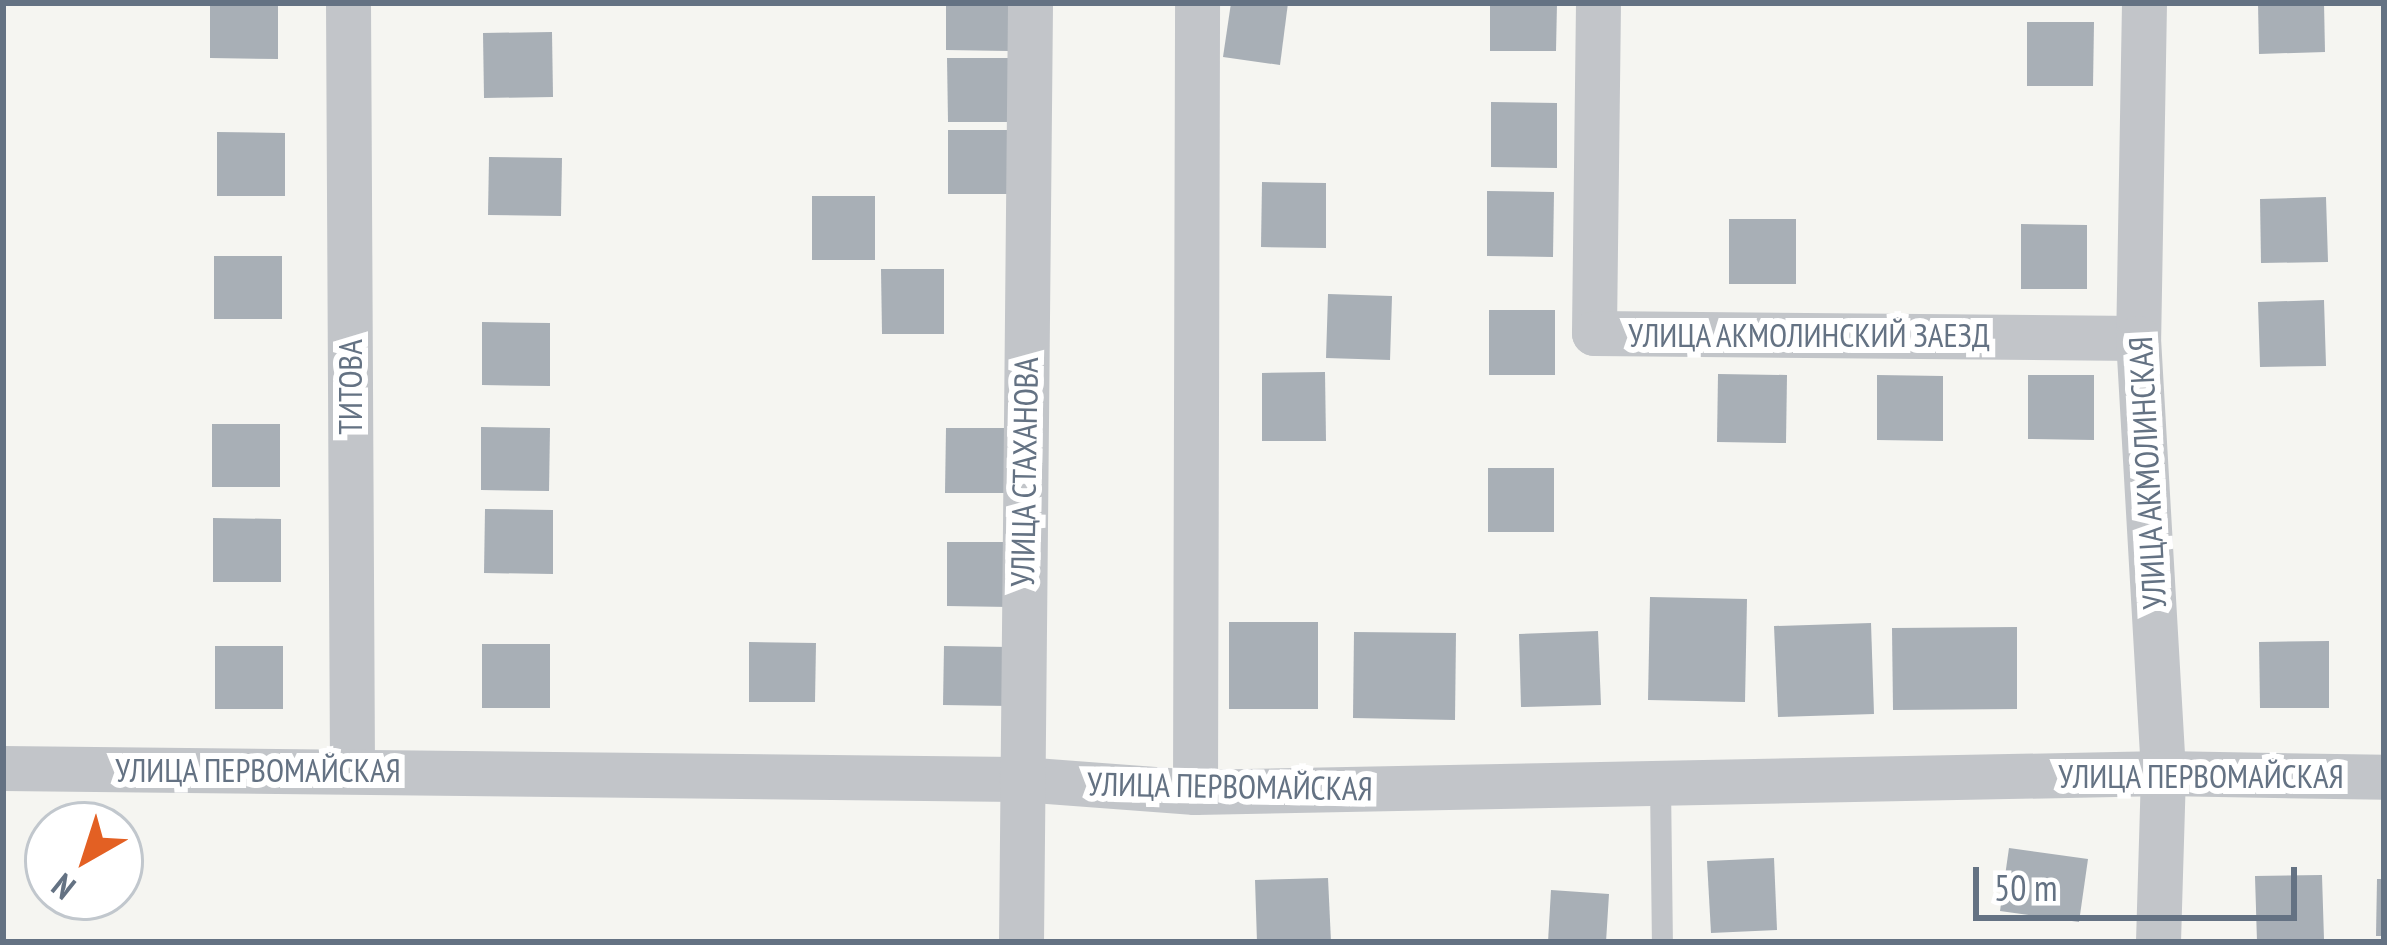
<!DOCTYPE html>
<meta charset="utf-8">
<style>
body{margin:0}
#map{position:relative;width:2387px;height:945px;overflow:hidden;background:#f5f5f1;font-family:"PT Sans Narrow",sans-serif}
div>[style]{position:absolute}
.building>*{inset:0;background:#a8afb6}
.lane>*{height:21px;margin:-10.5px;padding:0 10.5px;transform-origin:10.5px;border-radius:10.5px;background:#c2c5c9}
.street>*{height:45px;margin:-22.5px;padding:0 22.5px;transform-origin:22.5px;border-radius:22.5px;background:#c2c5c9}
span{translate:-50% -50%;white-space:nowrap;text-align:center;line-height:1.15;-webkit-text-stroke:12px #fff;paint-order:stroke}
.street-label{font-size:33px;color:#647283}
.frame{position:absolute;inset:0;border:6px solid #647283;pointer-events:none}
.north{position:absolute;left:24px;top:801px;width:120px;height:120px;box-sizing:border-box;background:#fff;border:3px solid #c1c7cd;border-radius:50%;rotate:219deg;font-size:33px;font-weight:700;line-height:48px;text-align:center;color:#647283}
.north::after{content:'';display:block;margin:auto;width:42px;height:54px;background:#e36023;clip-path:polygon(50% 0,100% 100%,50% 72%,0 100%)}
.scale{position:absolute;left:1973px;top:867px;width:324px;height:54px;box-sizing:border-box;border:6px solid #647283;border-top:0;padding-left:15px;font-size:36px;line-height:42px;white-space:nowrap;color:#647283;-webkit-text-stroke:9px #fff;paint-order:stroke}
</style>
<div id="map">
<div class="building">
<div style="clip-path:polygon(210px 3px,278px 3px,278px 59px,210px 58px)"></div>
<div style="clip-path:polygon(946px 3px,1009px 3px,1009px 51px,946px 50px)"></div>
<div style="clip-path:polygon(1231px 3px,1288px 3px,1280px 65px,1223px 57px)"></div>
<div style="clip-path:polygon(1490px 3px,1557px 3px,1556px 51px,1490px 51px)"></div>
<div style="clip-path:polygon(2258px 3px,2324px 3px,2325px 52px,2259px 54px)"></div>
<div style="clip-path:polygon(2027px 22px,2094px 22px,2093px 86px,2027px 86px)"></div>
<div style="clip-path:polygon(552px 32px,553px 97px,484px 98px,483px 33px)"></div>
<div style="clip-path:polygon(947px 58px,1010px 58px,1010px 122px,948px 122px)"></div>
<div style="clip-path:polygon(1491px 102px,1557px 103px,1557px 168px,1491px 167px)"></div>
<div style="clip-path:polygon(948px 130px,1010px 130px,1010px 194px,948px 194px)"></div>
<div style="clip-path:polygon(217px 132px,285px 133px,285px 196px,217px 196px)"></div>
<div style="clip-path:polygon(489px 157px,562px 158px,561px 216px,488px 215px)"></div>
<div style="clip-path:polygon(1262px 182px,1326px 183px,1326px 248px,1261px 247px)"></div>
<div style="clip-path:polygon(1487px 191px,1554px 192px,1553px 257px,1487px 256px)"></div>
<div style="clip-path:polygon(812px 196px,875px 196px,875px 260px,812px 260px)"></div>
<div style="clip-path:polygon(2326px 197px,2328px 262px,2261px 263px,2260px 199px)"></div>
<div style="clip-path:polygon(1729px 219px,1796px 219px,1796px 284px,1729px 284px)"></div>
<div style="clip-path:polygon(2021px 224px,2087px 225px,2087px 289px,2021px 289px)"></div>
<div style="clip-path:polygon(214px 256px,282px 256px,282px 319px,214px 319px)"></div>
<div style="clip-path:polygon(881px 269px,944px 269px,944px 334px,882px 334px)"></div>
<div style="clip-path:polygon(1328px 294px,1392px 296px,1390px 360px,1326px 358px)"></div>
<div style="clip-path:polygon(2324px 300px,2326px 366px,2260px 367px,2258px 302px)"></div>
<div style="clip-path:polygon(1489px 310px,1555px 310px,1555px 375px,1489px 375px)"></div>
<div style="clip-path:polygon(482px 322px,550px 323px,550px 386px,482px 385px)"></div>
<div style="clip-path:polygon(1325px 372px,1326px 441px,1262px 441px,1262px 373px)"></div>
<div style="clip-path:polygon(1718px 374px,1787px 375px,1786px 443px,1717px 442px)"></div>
<div style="clip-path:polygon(1877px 375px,1943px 376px,1943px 441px,1877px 440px)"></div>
<div style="clip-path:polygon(2028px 375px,2094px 375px,2094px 440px,2028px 439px)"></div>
<div style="clip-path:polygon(212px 424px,280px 424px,280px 487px,212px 487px)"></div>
<div style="clip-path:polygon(481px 427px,550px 428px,549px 491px,481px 490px)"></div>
<div style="clip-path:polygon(946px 428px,1008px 428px,1008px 493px,945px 493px)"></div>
<div style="clip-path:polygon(1488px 468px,1554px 468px,1554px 532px,1488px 532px)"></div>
<div style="clip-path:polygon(485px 509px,553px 510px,553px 574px,484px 573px)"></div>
<div style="clip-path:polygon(213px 518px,281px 519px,281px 582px,213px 582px)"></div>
<div style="clip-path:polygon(947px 542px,1009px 542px,1009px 607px,947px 606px)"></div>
<div style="clip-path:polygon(1650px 597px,1747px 599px,1745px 702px,1648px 700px)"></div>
<div style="clip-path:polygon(1229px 622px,1318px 622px,1318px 709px,1229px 709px)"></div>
<div style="clip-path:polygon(1871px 623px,1874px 714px,1778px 717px,1774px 626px)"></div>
<div style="clip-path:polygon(2017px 627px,2017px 709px,1893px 710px,1892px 628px)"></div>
<div style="clip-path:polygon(1598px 631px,1601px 705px,1521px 707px,1519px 634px)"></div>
<div style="clip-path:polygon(1354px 632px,1456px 633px,1455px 720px,1353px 718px)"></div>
<div style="clip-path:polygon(2329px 641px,2329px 708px,2260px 708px,2259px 642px)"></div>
<div style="clip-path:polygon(749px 642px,816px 643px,815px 702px,749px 702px)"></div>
<div style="clip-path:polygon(482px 644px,550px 644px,550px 708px,482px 708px)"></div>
<div style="clip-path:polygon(215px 646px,283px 646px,283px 709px,215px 709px)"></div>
<div style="clip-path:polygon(944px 646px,1010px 647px,1010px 706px,943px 705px)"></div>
<div style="clip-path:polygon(2009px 848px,2088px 859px,2079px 922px,2000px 911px)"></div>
<div style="clip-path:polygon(1774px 858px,1777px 930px,1711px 933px,1707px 861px)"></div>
<div style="clip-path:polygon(2322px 875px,2324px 940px,2257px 942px,2255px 876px)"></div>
<div style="clip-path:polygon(1328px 878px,1331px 942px,1257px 942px,1255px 880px)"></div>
<div style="clip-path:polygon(2377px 879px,2384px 879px,2384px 936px,2376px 936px)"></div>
<div style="clip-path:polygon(1551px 890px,1609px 894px,1606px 942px,1548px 942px)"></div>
</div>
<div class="lane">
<div style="left:1660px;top:784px;width:158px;rotate:89.3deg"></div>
</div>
<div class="street">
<div style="left:348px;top:3px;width:768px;rotate:89.7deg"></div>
<div style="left:1598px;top:3px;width:330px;rotate:90.7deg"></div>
<div style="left:1594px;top:333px;width:544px;rotate:0.53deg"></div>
<div style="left:2144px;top:3px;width:335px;rotate:91deg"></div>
<div style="left:2138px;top:338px;width:436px;rotate:86.7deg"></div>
<div style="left:2163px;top:773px;width:169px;rotate:91.7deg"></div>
<div style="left:3px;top:768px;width:1018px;rotate:0.62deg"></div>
<div style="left:1021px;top:779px;width:174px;rotate:4.3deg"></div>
<div style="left:1195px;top:792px;width:968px;rotate:-1.12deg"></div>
<div style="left:2163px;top:773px;width:221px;rotate:1deg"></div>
<div style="left:1195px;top:792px;width:789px;rotate:-89.85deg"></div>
<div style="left:1021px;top:942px;width:939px;rotate:-89.45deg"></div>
</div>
<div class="street-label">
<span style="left:1809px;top:335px">УЛИЦА АКМОЛИНСКИЙ ЗАЕЗД</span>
<span style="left:350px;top:387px;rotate:-90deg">ТИТОВА</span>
<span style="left:1024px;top:472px;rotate:-89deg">УЛИЦА СТАХАНОВА</span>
<span style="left:2147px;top:473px;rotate:-93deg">УЛИЦА АКМОЛИНСКАЯ</span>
<span style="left:258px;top:770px">УЛИЦА ПЕРВОМАЙСКАЯ</span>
<span style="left:2201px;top:776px">УЛИЦА ПЕРВОМАЙСКАЯ</span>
<span style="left:1230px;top:786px;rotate:1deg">УЛИЦА ПЕРВОМАЙСКАЯ</span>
</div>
<div class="frame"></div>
<div class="north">N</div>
<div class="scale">50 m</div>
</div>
